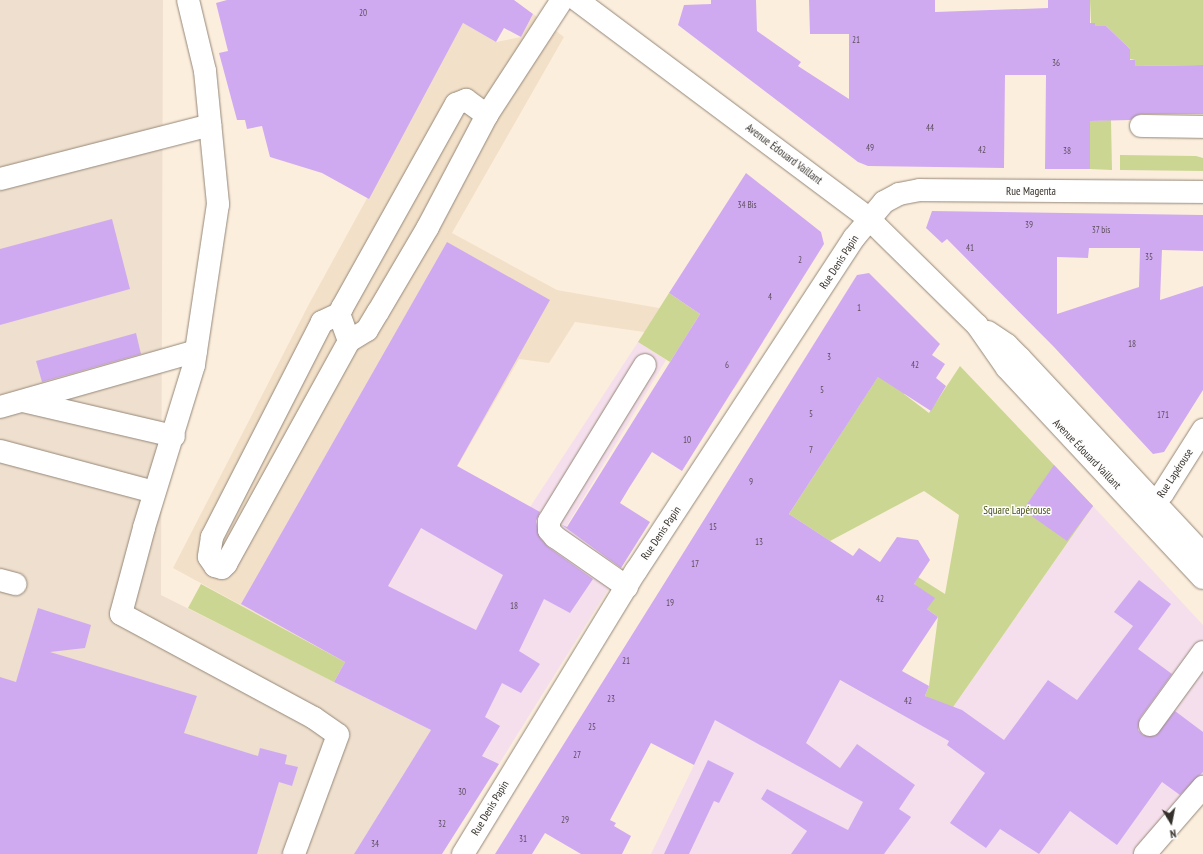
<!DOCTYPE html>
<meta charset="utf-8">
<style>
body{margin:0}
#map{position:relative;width:1203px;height:854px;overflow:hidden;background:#fceedd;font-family:"PT Sans Narrow",sans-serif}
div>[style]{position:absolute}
.built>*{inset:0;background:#f3e0c9}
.industrial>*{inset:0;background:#efdfce}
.education>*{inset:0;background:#f5dfec}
.green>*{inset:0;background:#cbd692}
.building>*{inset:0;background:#d0aaf1}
.roads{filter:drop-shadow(0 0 1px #948778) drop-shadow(0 0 1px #948778)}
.minor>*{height:22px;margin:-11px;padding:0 11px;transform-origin:11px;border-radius:11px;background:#fff}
.major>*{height:22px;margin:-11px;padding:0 11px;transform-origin:11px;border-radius:11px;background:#fff}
span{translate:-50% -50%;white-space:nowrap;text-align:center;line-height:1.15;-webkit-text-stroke:3px #fdfdfd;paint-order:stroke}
.number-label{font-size:9px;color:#5c4e5c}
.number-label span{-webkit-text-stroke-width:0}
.street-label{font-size:11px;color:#35302a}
.park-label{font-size:11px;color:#484f13}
.north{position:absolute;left:1151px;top:802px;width:40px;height:40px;-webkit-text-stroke:3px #fdfdfd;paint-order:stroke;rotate:170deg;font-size:11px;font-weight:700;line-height:16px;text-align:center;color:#35302a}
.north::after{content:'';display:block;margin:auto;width:14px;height:18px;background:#35302a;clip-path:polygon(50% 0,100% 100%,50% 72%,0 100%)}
</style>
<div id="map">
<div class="built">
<div style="clip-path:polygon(533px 14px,564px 37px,452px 233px,557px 290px,659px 308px,718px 347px,728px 347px,752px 361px,734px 389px,644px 332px,575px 322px,549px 363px,519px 359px,345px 662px,173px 568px,309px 304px,463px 23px,496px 42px,521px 37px)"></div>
</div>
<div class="industrial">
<div style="clip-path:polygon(0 0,163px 0,161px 595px,431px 730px,354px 854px,0 854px)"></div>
</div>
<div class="education">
<div style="clip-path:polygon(638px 342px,666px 360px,566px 527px,614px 554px,610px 562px,621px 569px,499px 764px,334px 682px,457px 466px,530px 507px)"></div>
<div style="clip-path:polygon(1093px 506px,1203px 625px,1203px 803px,1160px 854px,651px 854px,694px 765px,703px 605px,935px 733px)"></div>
</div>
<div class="green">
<div style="clip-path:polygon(1090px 0,1203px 0,1203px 65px,1135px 66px,1135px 60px,1130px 59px,1130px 49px,1106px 26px,1095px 26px,1095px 23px,1091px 23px)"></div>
<div style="clip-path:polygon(1111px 120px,1112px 170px,1090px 169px,1090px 121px)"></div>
<div style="clip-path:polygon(1120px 155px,1196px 156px,1203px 158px,1203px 171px,1120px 170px)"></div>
<div style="clip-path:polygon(669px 293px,700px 314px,670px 362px,638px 342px)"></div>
<div style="clip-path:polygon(960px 366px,1093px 506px,951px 710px,925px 696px,929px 686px,938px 617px,927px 609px,914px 584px,918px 577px,945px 594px,959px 515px,924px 491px,830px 541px,789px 514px,883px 369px,909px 386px,904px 394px,929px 413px)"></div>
<div style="clip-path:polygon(201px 584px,345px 662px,334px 682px,188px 608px)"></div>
</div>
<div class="building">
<div style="clip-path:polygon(227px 0,514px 0,533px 14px,521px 37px,504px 28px,496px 42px,463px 23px,369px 199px,322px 173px,270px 157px,262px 126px,247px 129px,245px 120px,237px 120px,219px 53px,228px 51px,216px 3px)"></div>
<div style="clip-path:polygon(711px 0,756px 0,757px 31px,801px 62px,798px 66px,849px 99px,849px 34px,810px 34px,809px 0,935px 0,935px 12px,1048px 8px,1048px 0,1090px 0,1090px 23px,1095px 23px,1095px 26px,1106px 26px,1130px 49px,1130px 60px,1135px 60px,1135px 66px,1203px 65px,1203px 114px,1141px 114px,1130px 120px,1090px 121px,1090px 169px,1045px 169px,1046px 75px,1005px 75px,1004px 168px,868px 166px,858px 162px,678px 25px,684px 5px,711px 4px)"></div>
<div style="clip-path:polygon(746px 173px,821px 232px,824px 244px,682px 471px,652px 452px,629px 488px,620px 503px,650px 522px,621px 568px,562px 525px,567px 527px,700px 314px,669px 293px)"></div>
<div style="clip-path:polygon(evenodd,932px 211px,1203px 215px,1203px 251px,1162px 250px,1160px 300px,1203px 286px,1203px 390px,1164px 452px,1153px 454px,1054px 347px,947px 239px,942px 243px,926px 228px,932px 211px,1089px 248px,1140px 248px,1139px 287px,1057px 314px,1057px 257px,1088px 258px,1089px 248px)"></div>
<div style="clip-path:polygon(112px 219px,130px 289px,0 325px,0 249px)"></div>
<div style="clip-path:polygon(evenodd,447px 242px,550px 300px,457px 466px,540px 512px,536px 521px,540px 538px,548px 547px,593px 579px,570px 613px,544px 599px,519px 651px,540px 664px,521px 693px,502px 683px,485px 717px,500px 726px,482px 756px,499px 764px,442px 854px,354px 854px,431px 730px,334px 682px,345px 662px,241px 604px,447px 242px,421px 528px,503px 575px,476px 630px,388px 586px,421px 528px)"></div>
<div style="clip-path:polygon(869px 273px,940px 344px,932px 355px,945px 364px,936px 378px,946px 386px,931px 411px,878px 377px,789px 514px,853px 556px,859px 548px,880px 562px,897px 537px,918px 540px,930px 560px,914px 584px,935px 598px,927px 609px,938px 617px,902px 671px,929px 686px,925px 696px,962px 710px,1004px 740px,1048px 680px,1077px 700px,1133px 626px,1114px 612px,1139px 580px,1171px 604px,1138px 649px,1172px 674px,1140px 718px,1138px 730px,1143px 735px,1155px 736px,1175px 711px,1203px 732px,1203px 772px,1180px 795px,1162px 782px,1117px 845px,1070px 811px,1039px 854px,1000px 829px,986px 848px,950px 823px,985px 773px,947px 745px,949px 741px,840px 680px,806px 743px,840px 768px,857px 744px,915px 785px,899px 809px,911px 817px,884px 854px,791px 854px,807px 831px,761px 799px,767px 789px,848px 830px,863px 802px,715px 720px,694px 765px,651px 743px,610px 820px,616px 823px,614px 826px,631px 836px,622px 854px,581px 854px,545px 833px,532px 854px,495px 854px,857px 275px)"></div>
<div style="clip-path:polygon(136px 333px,141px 354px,42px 382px,36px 361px)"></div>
<div style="clip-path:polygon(1054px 465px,1093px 506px,1067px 541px,1023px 510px)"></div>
<div style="clip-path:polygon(38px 608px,91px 625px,85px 648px,50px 652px,197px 696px,184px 733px,258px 756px,260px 748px,287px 755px,285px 764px,298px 767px,292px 786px,279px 782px,257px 854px,0 854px,0 677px,16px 682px)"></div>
<div style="clip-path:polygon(708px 760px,734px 773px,719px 803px,714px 801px,689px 854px,664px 854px)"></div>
</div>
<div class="roads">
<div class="minor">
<div style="left:188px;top:0;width:73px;rotate:76.5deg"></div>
<div style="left:205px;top:71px;width:134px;rotate:84.4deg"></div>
<div style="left:218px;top:204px;width:163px;rotate:98.5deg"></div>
<div style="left:194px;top:365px;width:170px;rotate:107.1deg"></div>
<div style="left:144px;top:528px;width:89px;rotate:105deg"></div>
<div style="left:121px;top:614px;width:219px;rotate:28.3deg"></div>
<div style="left:314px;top:718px;width:29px;rotate:35deg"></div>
<div style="left:338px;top:735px;width:127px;rotate:110.3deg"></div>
<div style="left:1141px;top:126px;width:62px;rotate:0.9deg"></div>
<div style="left:0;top:179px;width:217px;rotate:-14.4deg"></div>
<div style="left:339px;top:314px;width:19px;rotate:155deg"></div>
<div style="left:322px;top:322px;width:242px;rotate:117.1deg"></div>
<div style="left:212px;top:537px;width:20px;rotate:99deg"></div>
<div style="left:209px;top:557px;width:11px;rotate:56deg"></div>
<div style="left:215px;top:566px;width:7px;rotate:16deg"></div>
<div style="left:222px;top:568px;width:6px;rotate:-45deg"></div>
<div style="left:226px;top:564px;width:255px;rotate:-61.1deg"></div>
<div style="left:349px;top:341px;width:29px;rotate:-110deg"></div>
<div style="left:339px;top:314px;width:7px;rotate:-63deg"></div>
<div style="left:342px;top:308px;width:234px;rotate:-60.8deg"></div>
<div style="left:456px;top:104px;width:11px;rotate:-22deg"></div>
<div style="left:466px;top:100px;width:26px;rotate:36deg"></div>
<div style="left:487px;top:115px;width:137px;rotate:-56.9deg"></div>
<div style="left:349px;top:341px;width:21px;rotate:-31deg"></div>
<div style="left:367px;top:330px;width:21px;rotate:-59deg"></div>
<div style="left:378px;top:312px;width:99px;rotate:-59.5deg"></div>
<div style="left:428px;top:227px;width:127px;rotate:-62.2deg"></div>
<div style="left:23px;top:401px;width:155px;rotate:13.1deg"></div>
<div style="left:0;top:407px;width:204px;rotate:-15.9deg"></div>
<div style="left:0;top:451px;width:159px;rotate:14.9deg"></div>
<div style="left:1144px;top:514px;width:28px;rotate:-48deg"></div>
<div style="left:1163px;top:493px;width:75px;rotate:-57.6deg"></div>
<div style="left:0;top:580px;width:16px;rotate:15deg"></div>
<div style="left:627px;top:587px;width:88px;rotate:-145.2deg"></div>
<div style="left:555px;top:537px;width:9px;rotate:-131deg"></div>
<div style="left:549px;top:530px;width:9px;rotate:-90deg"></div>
<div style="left:549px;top:521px;width:183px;rotate:-58.4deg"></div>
<div style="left:1150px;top:725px;width:90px;rotate:-54deg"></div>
<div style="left:463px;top:854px;width:332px;rotate:-58.6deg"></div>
<div style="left:636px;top:571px;width:398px;rotate:-56.8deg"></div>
<div style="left:854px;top:238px;width:47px;rotate:-50.2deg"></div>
<div style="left:884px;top:202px;width:17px;rotate:-28deg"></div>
<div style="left:899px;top:194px;width:21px;rotate:-11deg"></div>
<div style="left:920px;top:190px;width:283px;rotate:0.4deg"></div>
<div style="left:1145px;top:854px;width:89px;rotate:-49.1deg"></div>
</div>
<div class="major">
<div style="left:577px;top:0;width:364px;rotate:36.8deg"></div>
<div style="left:868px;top:218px;width:153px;rotate:44.5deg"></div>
<div style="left:977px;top:325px;width:52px;rotate:55.1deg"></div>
<div style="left:1007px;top:368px;width:287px;rotate:47deg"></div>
<div style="left:988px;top:332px;width:23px;rotate:34deg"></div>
<div style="left:1007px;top:345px;width:18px;rotate:45deg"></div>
<div style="left:1020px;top:358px;width:268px;rotate:47deg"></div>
</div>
</div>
<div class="number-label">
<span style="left:363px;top:13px">20</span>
<span style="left:856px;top:40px">21</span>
<span style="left:1056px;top:63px">36</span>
<span style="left:930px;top:128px">44</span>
<span style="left:870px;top:148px">49</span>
<span style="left:982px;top:150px">42</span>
<span style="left:1067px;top:151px">38</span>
<span style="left:747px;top:205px">34 Bis</span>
<span style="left:1029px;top:225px">39</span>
<span style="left:1101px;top:230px">37 bis</span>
<span style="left:970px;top:248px">41</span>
<span style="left:1149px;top:257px">35</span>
<span style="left:800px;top:260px">2</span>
<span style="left:770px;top:297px">4</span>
<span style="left:859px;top:308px">1</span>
<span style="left:1132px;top:344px">18</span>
<span style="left:829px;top:357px">3</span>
<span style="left:727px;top:365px">6</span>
<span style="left:915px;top:365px">42</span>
<span style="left:822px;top:390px">5</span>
<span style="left:811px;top:414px">5</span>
<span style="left:1163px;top:415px">171</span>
<span style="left:687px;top:440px">10</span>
<span style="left:811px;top:450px">7</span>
<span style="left:751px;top:482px">9</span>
<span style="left:713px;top:527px">15</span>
<span style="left:759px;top:542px">13</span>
<span style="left:695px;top:564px">17</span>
<span style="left:880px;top:599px">42</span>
<span style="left:670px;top:603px">19</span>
<span style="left:514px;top:606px">18</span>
<span style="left:626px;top:661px">21</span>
<span style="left:611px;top:699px">23</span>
<span style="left:908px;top:701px">42</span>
<span style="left:592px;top:727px">25</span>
<span style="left:577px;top:755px">27</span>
<span style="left:462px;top:792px">30</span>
<span style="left:565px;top:820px">29</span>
<span style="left:442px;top:824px">32</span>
<span style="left:523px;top:839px">31</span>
<span style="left:375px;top:844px">34</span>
</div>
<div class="street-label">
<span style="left:784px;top:154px;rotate:37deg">Avenue Édouard Vaillant</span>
<span style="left:1031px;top:191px">Rue Magenta</span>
<span style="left:839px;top:262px;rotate:-57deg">Rue Denis Papin</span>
<span style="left:1087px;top:454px;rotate:46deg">Avenue Édouard Vaillant</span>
<span style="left:1175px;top:473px;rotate:-57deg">Rue Lapérouse</span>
<span style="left:661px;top:533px;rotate:-56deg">Rue Denis Papin</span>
<span style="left:490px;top:808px;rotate:-59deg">Rue Denis Papin</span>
</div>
<div class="park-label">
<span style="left:1017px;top:510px">Square Lapérouse</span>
</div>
<div class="north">N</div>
</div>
